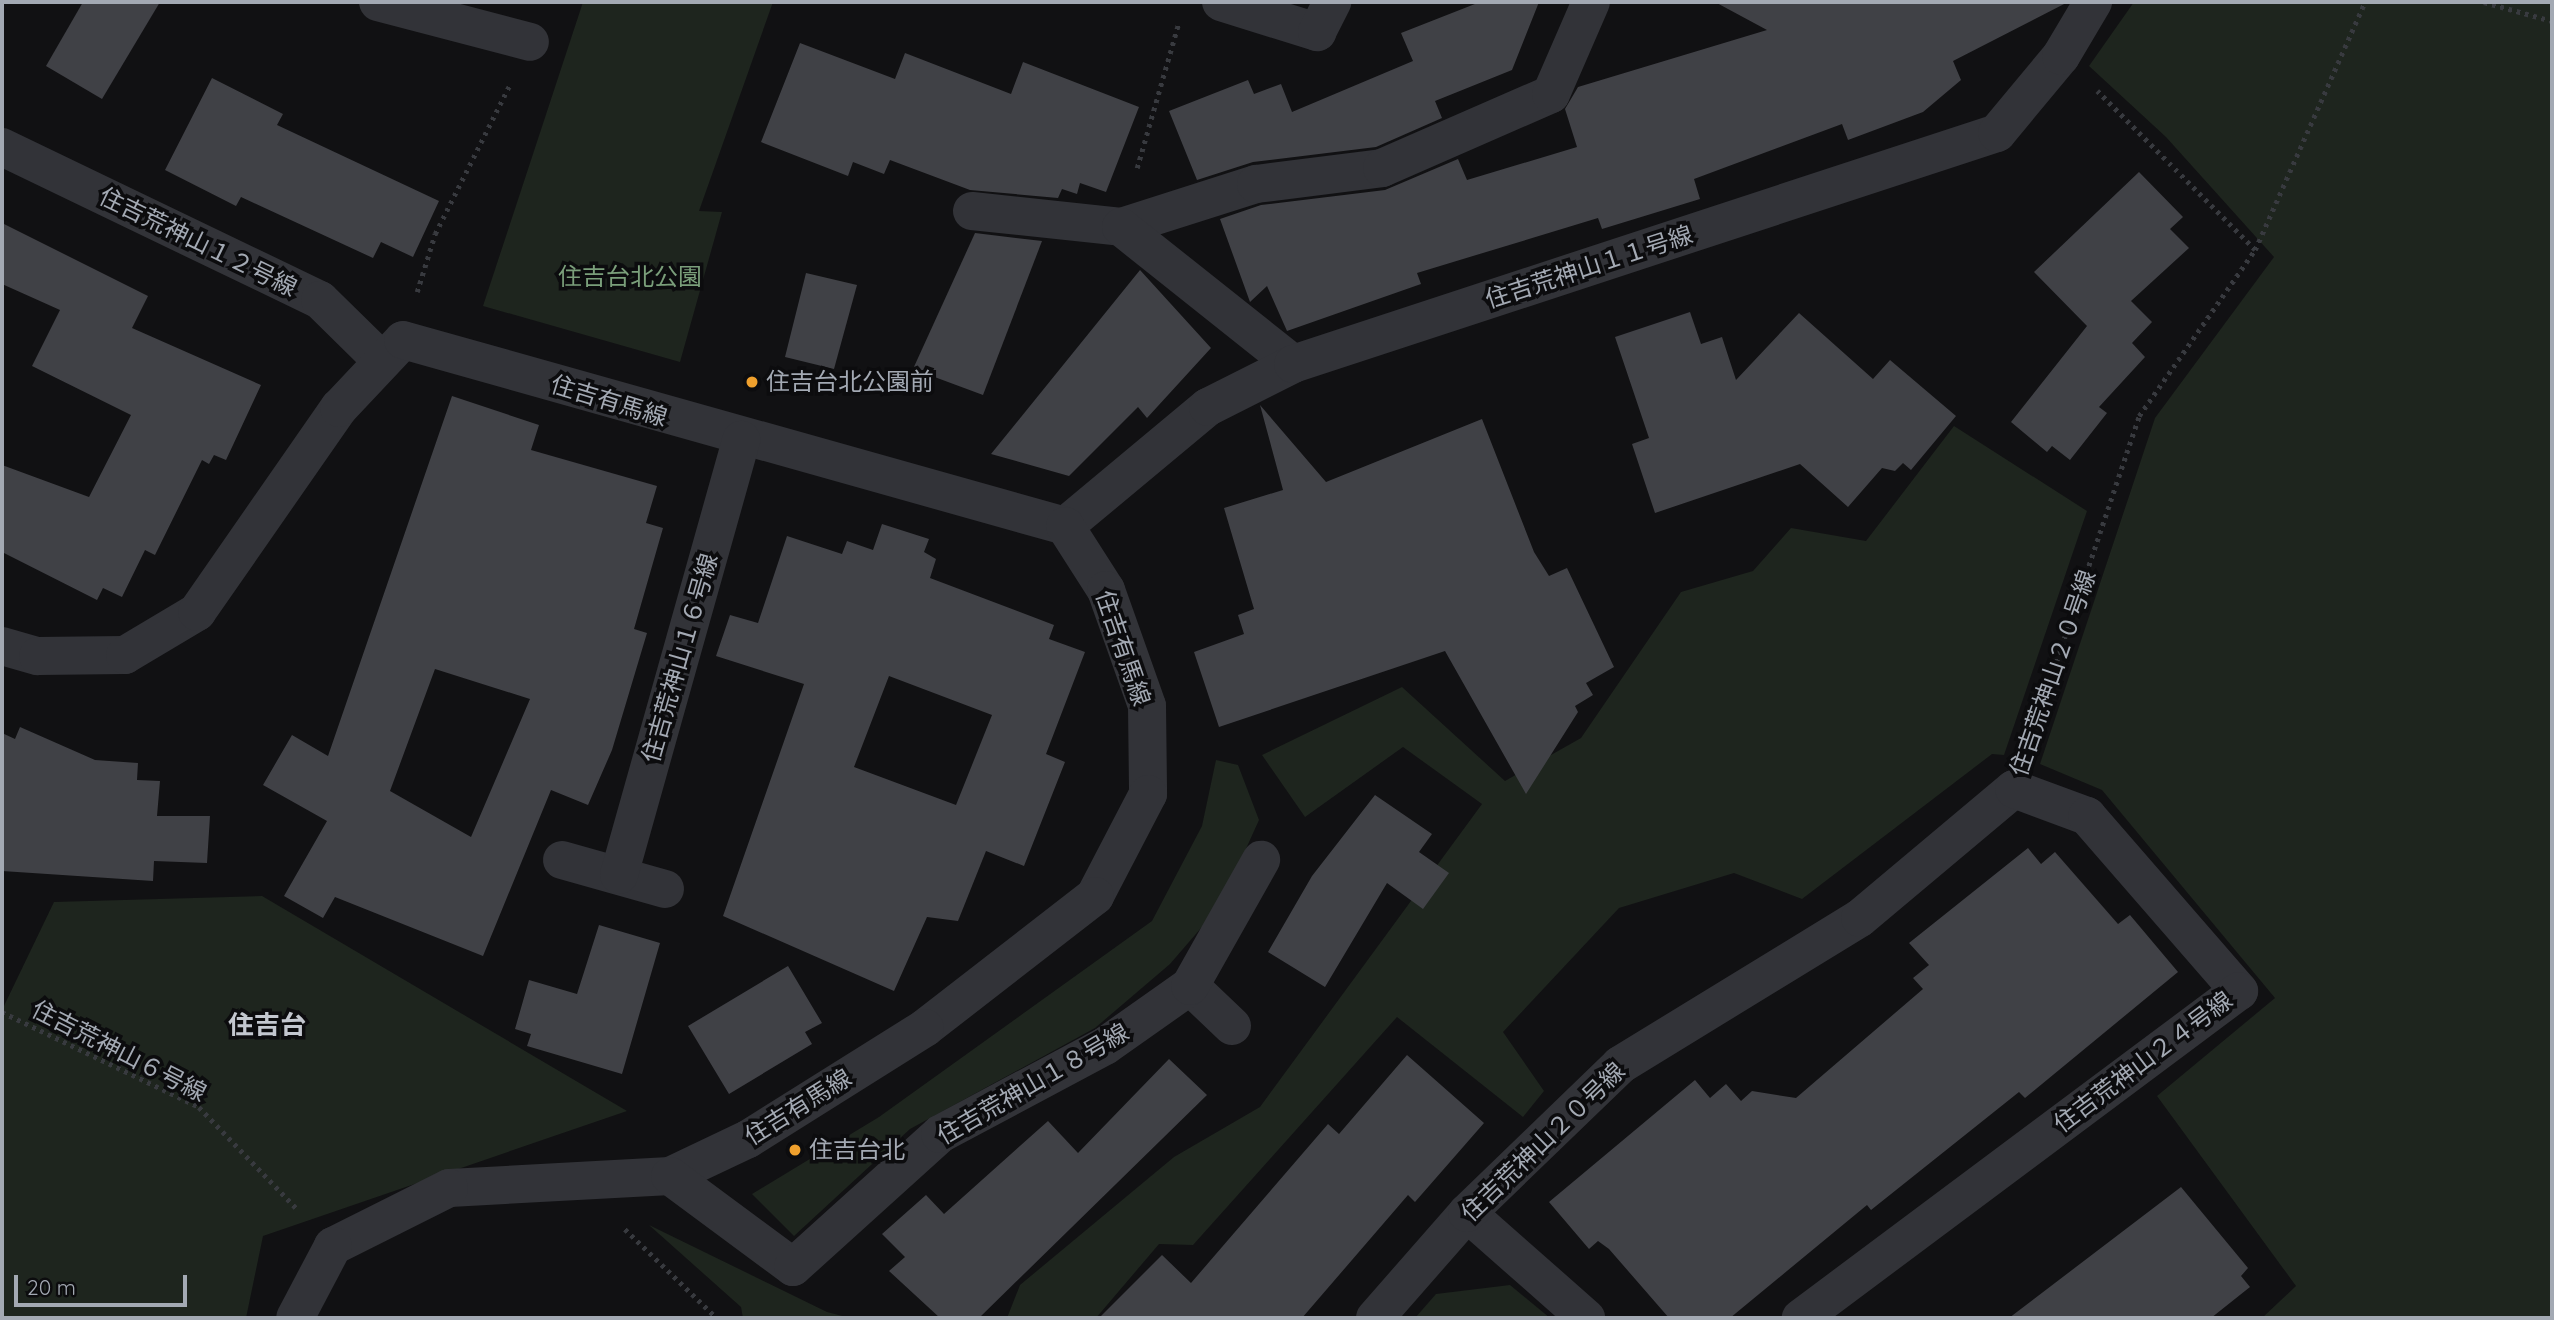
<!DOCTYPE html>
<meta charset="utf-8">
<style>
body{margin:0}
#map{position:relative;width:2554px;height:1320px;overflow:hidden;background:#111113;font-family:Quicksand,"Noto Sans JP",sans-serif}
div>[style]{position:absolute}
.green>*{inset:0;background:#1e251e}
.building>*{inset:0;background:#404146}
.path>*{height:4.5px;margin-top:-2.25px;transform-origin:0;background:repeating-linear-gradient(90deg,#383a3f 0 3.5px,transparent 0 8.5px)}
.minor>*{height:38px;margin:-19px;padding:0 19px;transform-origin:19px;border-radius:19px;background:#323338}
.dots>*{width:19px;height:19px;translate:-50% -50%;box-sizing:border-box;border:4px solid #0c0c0e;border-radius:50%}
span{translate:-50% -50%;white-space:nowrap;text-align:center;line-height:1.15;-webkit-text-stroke:7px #0c0c0e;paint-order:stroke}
.street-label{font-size:24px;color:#a3a9b3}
.park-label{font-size:24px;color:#7a9e7a}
.poi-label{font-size:24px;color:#a3a9b3}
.left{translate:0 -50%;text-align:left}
.neighbourhood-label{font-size:26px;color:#c3c7cf;font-weight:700}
.frame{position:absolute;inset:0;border:4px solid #a3a9b3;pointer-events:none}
.scale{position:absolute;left:14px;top:1275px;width:173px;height:32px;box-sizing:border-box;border:4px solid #a3a9b3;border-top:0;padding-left:9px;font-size:21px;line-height:24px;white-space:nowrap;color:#a3a9b3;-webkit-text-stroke:5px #0c0c0e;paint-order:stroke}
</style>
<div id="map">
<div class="green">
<div style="clip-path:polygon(583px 2px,773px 2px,699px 211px,722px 212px,680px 362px,483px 306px)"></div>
<div style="clip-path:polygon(2134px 2px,2552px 2px,2552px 1318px,2262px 1318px,2296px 1286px,2157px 1096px,2275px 998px,2102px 790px,2040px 764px,2155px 418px,2274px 257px,2166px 137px,2089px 66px)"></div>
<div style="clip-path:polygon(1954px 426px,2087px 511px,2004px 755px,1992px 754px,1802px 899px,1734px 873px,1619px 908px,1503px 1032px,1544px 1091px,1523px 1117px,1397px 1017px,1193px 1245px,1159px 1244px,1096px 1318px,1007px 1318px,1020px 1285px,1174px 1157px,1260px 1107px,1482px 804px,1403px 747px,1305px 817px,1262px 755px,1402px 687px,1505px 781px,1581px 738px,1681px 592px,1753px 571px,1791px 528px,1866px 541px)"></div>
<div style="clip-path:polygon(1216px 760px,1238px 765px,1259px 820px,1220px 906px,1170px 964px,1095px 1028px,910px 1129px,794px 1236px,752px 1194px,879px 1117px,1152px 921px,1202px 826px)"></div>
<div style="clip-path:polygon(262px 896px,627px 1111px,263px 1236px,246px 1318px,2px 1318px,2px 1010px,54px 902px)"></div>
<div style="clip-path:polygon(649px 1225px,827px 1312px,850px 1318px,743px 1318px,741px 1307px)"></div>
<div style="clip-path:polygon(1510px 1285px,1550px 1318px,1415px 1318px,1436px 1294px)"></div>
</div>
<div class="building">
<div style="clip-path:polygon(83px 2px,160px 2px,102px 99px,46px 66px)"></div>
<div style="clip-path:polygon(1480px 2px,1539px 2px,1512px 70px,1435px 101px,1442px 118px,1376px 147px,1253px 162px,1197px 180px,1169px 111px,1248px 80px,1254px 94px,1281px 84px,1292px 112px,1413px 61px,1401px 33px)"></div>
<div style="clip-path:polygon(1715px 2px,2068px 2px,1953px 61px,1961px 80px,1923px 112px,1848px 140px,1842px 124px,1694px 179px,1700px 199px,1602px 229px,1598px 218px,1417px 273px,1421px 284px,1287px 331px,1267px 286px,1250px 302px,1220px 219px,1261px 205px,1385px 190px,1458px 159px,1467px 180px,1577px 147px,1565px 109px,1578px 87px,1767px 30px)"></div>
<div style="clip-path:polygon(800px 43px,895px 79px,905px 53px,1011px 94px,1023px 62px,1139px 107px,1106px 192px,1080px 183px,1077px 194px,1062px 189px,1058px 198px,970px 190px,890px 160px,884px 174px,853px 162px,848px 176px,761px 142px)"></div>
<div style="clip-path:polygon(212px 78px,283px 114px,277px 125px,439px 201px,413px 257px,381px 242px,373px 258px,241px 197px,236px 206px,165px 170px)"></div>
<div style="clip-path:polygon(2139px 172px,2183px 217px,2170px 229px,2189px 248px,2131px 301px,2152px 322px,2132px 343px,2145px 357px,2099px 407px,2107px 413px,2070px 460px,2052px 446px,2047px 452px,2011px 422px,2087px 326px,2034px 272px)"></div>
<div style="clip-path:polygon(2px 223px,148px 296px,132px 328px,261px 385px,226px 460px,214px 455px,209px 464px,202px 460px,155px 555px,145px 550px,122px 597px,103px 588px,97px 600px,2px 552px,2px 465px,89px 497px,131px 415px,32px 366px,60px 310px,2px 284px)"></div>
<div style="clip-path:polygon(975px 233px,1042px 241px,983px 395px,913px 369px)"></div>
<div style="clip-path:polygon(1140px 270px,1211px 348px,1147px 418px,1138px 407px,1069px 476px,991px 454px)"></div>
<div style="clip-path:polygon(806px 273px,857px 285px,834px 369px,785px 357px)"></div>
<div style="clip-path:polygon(1690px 312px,1701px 344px,1722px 337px,1736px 380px,1799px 313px,1873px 379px,1890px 360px,1956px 416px,1911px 470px,1903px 463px,1895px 471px,1882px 468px,1848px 507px,1800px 464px,1655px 513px,1632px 444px,1649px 438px,1615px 337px)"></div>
<div style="clip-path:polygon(evenodd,452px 396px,539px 425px,531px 450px,657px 486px,646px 523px,663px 528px,634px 629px,647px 633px,612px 750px,588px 805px,551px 790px,483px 956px,335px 897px,323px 918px,284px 896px,327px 821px,263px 785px,292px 735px,328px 756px,452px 396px,435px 669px,530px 699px,471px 837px,390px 791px,435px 669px)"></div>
<div style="clip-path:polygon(1260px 405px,1326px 482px,1482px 419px,1534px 552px,1549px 576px,1567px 568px,1614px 667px,1586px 683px,1593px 695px,1575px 706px,1578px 712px,1526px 794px,1445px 651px,1219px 727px,1194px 652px,1244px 634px,1238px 615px,1254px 609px,1224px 508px,1283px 490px)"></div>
<div style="clip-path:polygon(evenodd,882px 524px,929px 539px,924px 552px,936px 559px,930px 578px,1054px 625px,1049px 639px,1085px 652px,1046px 754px,1065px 762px,1024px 866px,986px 851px,958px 921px,927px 917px,894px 991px,723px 916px,804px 684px,716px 656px,730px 615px,758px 623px,787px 536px,842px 554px,847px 541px,873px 550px,882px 524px,889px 676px,992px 715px,956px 805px,854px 767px,889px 676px)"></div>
<div style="clip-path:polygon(20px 727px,95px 760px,138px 763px,137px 780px,160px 781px,157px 816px,210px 816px,207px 863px,154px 861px,153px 881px,2px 871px,2px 733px,15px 739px)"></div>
<div style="clip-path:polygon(1375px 795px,1432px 834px,1419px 852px,1449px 873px,1423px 909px,1387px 883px,1325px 987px,1268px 952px,1312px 876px)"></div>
<div style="clip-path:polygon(2028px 848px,2041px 864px,2055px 852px,2118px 924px,2130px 915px,2178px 972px,2025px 1098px,2019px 1092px,1871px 1210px,1867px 1205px,1730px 1318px,1669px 1318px,1609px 1249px,1598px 1241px,1589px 1249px,1549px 1202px,1695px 1080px,1710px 1098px,1726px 1084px,1741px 1101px,1752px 1091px,1796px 1098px,1923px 989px,1913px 978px,1929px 965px,1909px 943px)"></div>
<div style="clip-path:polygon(599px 925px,660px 943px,622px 1074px,527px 1046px,531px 1034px,515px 1029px,529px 980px,577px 994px)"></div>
<div style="clip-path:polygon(788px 966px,822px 1023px,805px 1032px,812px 1044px,729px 1094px,688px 1026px)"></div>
<div style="clip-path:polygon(1407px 1055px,1484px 1123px,1415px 1202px,1408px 1195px,1302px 1318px,1099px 1318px,1162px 1255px,1191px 1283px,1328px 1124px,1339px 1134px)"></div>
<div style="clip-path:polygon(1169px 1059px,1207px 1095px,979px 1318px,940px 1318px,889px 1271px,905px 1257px,882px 1234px,926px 1195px,944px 1214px,1048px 1121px,1078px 1153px)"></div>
<div style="clip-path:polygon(2181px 1187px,2248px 1268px,2241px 1276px,2250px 1287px,2211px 1318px,2009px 1318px)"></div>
</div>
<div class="path">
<div style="left:2484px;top:2px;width:71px;rotate:15.6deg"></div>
<div style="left:1137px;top:168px;width:149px;rotate:-74deg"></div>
<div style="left:2255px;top:250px;width:271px;rotate:-66.1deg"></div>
<div style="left:417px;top:292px;width:61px;rotate:-72.8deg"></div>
<div style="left:435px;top:234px;width:165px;rotate:-63.4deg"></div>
<div style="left:2029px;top:743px;width:345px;rotate:-71.4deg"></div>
<div style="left:2139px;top:416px;width:203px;rotate:-55.1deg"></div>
<div style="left:2255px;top:250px;width:224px;rotate:-134.8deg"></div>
<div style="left:2px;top:1012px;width:219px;rotate:25.7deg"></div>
<div style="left:199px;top:1107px;width:144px;rotate:46.1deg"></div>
<div style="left:625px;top:1229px;width:128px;rotate:44.1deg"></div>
</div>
<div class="minor">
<div style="left:378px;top:2px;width:157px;rotate:14.7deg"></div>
<div style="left:1221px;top:2px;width:101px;rotate:17.4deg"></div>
<div style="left:1317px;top:32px;width:34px;rotate:-63deg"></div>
<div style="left:2px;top:147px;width:353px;rotate:25.7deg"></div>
<div style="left:320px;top:300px;width:83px;rotate:44.5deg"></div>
<div style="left:972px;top:211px;width:150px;rotate:6.1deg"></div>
<div style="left:1121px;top:227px;width:142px;rotate:-17.7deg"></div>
<div style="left:1256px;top:184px;width:127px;rotate:-7.2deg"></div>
<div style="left:1382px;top:168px;width:184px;rotate:-23.6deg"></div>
<div style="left:1551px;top:94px;width:100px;rotate:-66.5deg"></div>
<div style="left:1121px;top:227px;width:220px;rotate:38.5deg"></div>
<div style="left:1065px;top:526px;width:186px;rotate:-39.8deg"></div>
<div style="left:1208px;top:407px;width:95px;rotate:-26.8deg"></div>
<div style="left:1293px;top:364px;width:741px;rotate:-18.17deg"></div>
<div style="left:1997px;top:133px;width:100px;rotate:-50.3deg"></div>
<div style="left:2061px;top:56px;width:63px;rotate:-59.3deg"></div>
<div style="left:2px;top:646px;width:37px;rotate:16deg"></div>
<div style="left:38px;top:656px;width:87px;rotate:-0.7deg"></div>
<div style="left:125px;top:655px;width:84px;rotate:-30.8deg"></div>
<div style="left:197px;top:612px;width:249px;rotate:-55.2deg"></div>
<div style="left:339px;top:408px;width:93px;rotate:-46.7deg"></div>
<div style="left:403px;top:340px;width:688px;rotate:15.69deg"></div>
<div style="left:1065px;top:526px;width:76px;rotate:57.4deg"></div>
<div style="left:1106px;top:590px;width:123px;rotate:70.5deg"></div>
<div style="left:1147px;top:706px;width:88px;rotate:89.3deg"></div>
<div style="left:1148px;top:794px;width:115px;rotate:117.5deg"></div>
<div style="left:1095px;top:896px;width:215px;rotate:142.2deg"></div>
<div style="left:925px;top:1028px;width:209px;rotate:147.9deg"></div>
<div style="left:748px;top:1139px;width:86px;rotate:154.6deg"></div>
<div style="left:670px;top:1176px;width:221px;rotate:176.9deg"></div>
<div style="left:449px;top:1188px;width:130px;rotate:153.4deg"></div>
<div style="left:333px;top:1246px;width:81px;rotate:117.8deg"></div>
<div style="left:562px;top:860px;width:107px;rotate:15.7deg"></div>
<div style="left:619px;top:875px;width:452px;rotate:-74.3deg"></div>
<div style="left:1190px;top:986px;width:58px;rotate:43.6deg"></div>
<div style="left:670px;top:1176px;width:153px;rotate:36.5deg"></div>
<div style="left:793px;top:1267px;width:198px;rotate:-42.1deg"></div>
<div style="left:940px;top:1134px;width:187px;rotate:-28.1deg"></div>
<div style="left:1105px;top:1046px;width:104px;rotate:-35.2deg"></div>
<div style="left:1190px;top:986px;width:145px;rotate:-60.6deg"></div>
<div style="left:1467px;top:1213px;width:159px;rotate:41.4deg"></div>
<div style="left:1375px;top:1318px;width:140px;rotate:-48.8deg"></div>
<div style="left:1467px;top:1213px;width:213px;rotate:-44deg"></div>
<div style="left:1620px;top:1065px;width:281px;rotate:-31.5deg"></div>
<div style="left:1860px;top:918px;width:201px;rotate:-40deg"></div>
<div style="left:2014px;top:789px;width:78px;rotate:20.3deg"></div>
<div style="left:2087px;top:816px;width:232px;rotate:49deg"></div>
<div style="left:2239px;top:991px;width:547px;rotate:143.26deg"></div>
</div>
<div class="dots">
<div style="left:752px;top:382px;background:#efa02d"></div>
<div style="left:795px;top:1150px;background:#efa02d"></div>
</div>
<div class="street-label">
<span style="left:198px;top:242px;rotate:26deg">住吉荒神山１２号線</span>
<span style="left:1589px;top:267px;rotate:-18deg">住吉荒神山１１号線</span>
<span style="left:609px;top:401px;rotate:17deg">住吉有馬線</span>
<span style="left:1123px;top:648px;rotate:71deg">住吉有馬線</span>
<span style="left:680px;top:658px;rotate:-74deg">住吉荒神山１６号線</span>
<span style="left:2053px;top:673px;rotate:-71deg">住吉荒神山２０号線</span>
<span style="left:119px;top:1051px;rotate:27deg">住吉荒神山６号線</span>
<span style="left:2143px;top:1062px;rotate:-37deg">住吉荒神山２４号線</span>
<span style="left:1033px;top:1084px;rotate:-30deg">住吉荒神山１８号線</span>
<span style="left:798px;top:1107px;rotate:-32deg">住吉有馬線</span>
<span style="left:1543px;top:1142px;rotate:-44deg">住吉荒神山２０号線</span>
</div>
<div class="park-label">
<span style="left:630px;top:277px">住吉台北公園</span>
</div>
<div class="poi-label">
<span class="left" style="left:766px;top:382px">住吉台北公園前</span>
<span class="left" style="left:809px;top:1150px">住吉台北</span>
</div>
<div class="neighbourhood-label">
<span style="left:267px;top:1025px">住吉台</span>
</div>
<div class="frame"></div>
<div class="scale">20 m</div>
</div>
